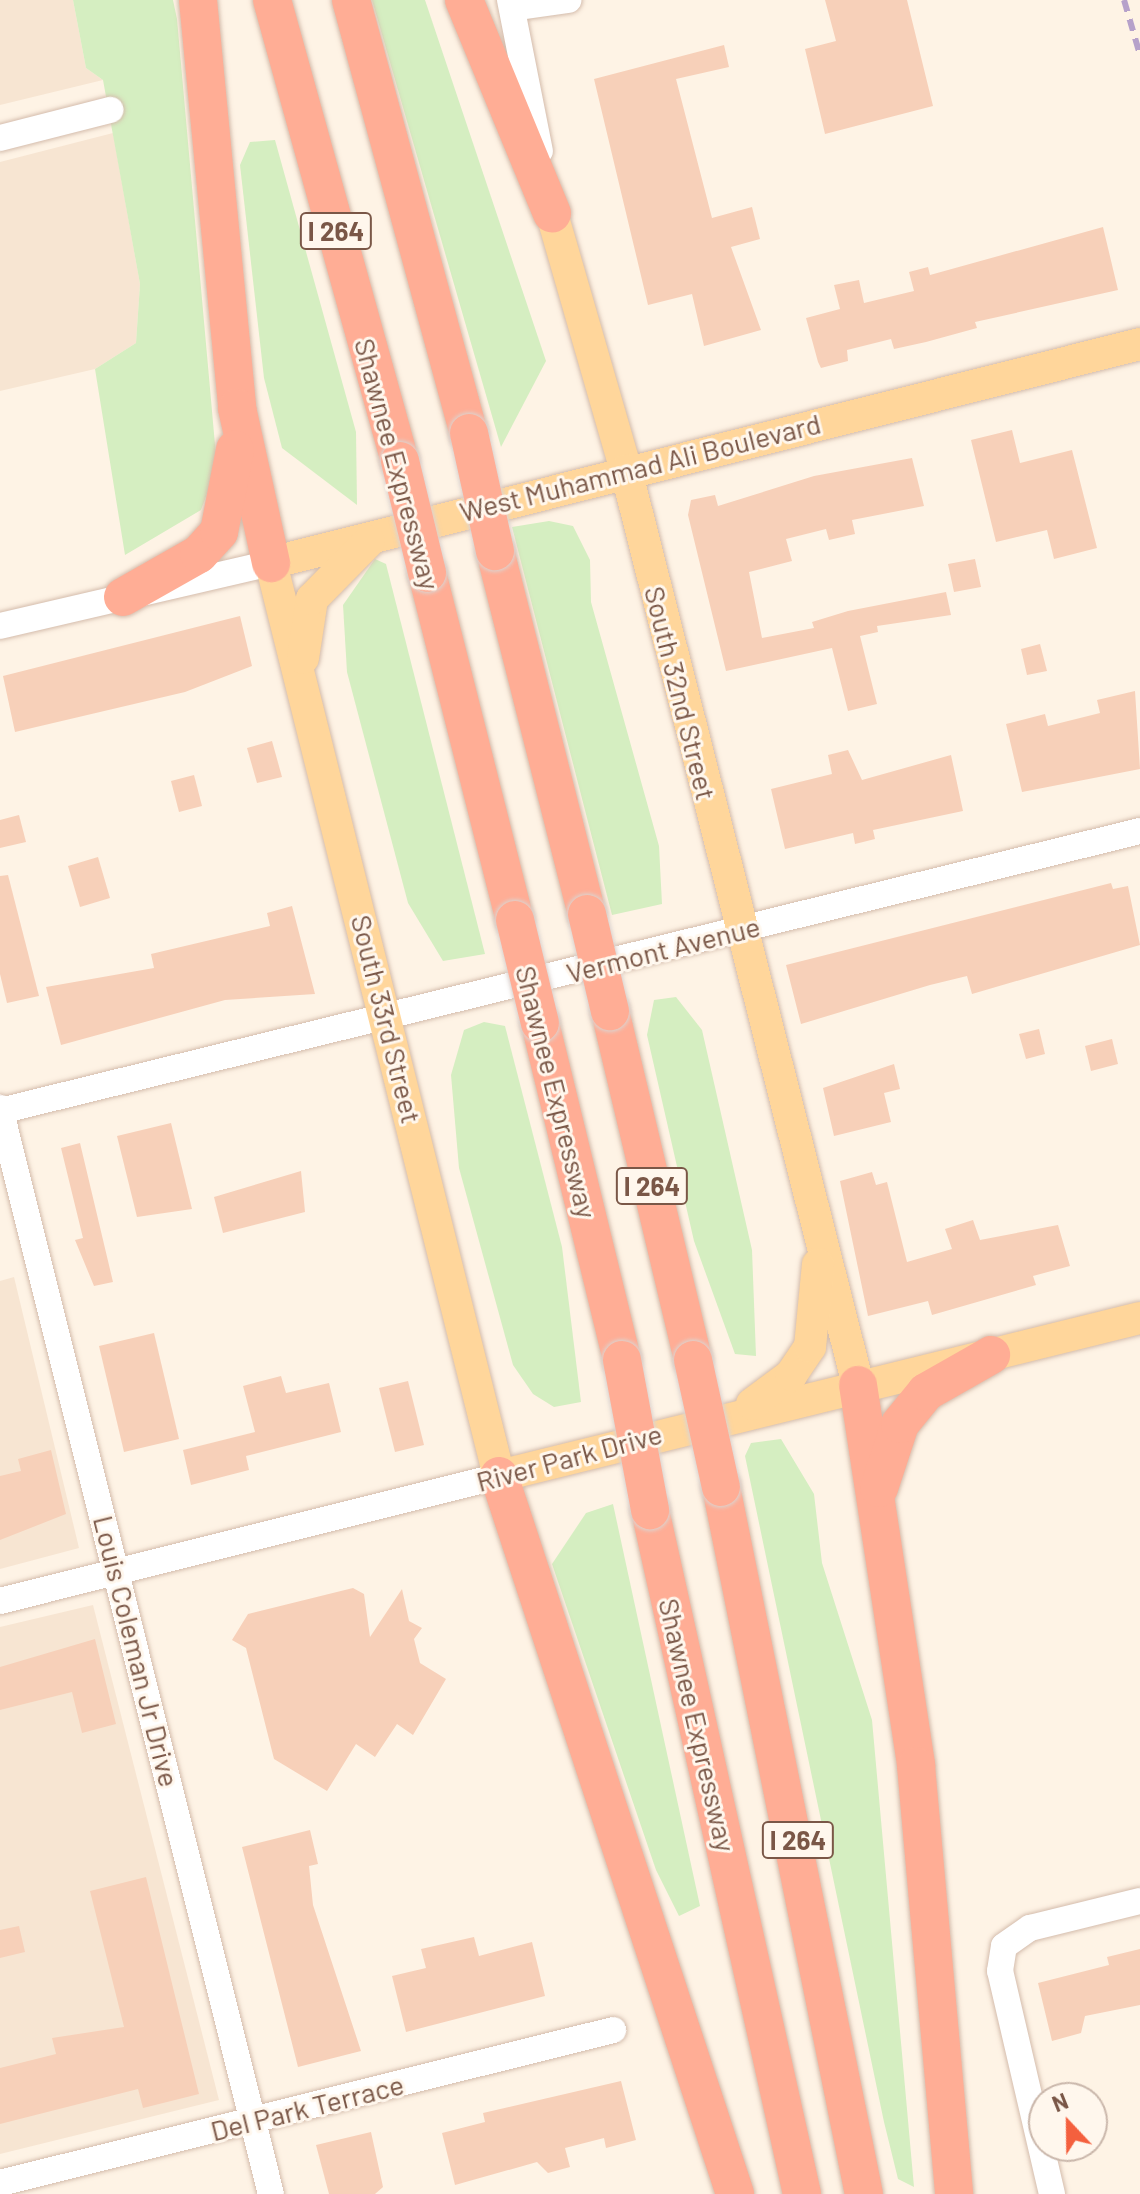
<!DOCTYPE html>
<style>
body{margin:0}
#map{position:relative;width:1140px;height:2194px;overflow:hidden;background:#fef3e5;font-family:Barlow,sans-serif}
div>[style]{position:absolute}
.residential>*{inset:0;background:#f7e5d2}
.green>*{inset:0;background:#d5eec1}
.building>*{inset:0;background:#f7d0b9}
.roads{filter:drop-shadow(0 0 2px #d4bcac) drop-shadow(0 0 2px #d4bcac)}
.minor>*{height:26px;margin:-13px;padding:0 13px;transform-origin:13px;border-radius:13px;background:#fff}
.major>*{height:32px;margin:-16px;padding:0 16px;transform-origin:16px;border-radius:16px;background:#ffd69b}
.highway>*{height:38px;margin:-19px;padding:0 19px;transform-origin:19px;border-radius:19px;background:#ffad95}
.rail>*{height:6px;margin-top:-3px;transform-origin:0;background:repeating-linear-gradient(90deg,#b6a1ca 0 12px,transparent 0 20px)}
.bridges{filter:drop-shadow(0 0 2px #dcd3cf) drop-shadow(0 0 2px #dcd3cf)}
.highway-bridge>*{height:38px;margin:-19px;padding:0 19px;transform-origin:19px;border-radius:19px;background:#ffad95}
span{translate:-50% -50%;white-space:nowrap;text-align:center;line-height:1.15;-webkit-text-stroke:6px #fff7ed;paint-order:stroke}
.shield-label span{padding:2px 6px;background:#fff7ed;border:2px solid;border-radius:6px;-webkit-text-stroke-width:0}
.shield-label{font-size:26px;color:#7a5747;font-weight:700}
.street-label{font-size:28px;color:#7a5747}
.north{position:absolute;left:1028px;top:2082px;width:80px;height:80px;box-sizing:border-box;background:#fff7ed;border:2px solid #cab7ab;border-radius:50%;rotate:338deg;font-size:22px;font-weight:700;line-height:32px;text-align:center;color:#7a5747}
.north::after{content:'';display:block;margin:auto;width:28px;height:36px;background:#f4603e;clip-path:polygon(50% 0,100% 100%,50% 72%,0 100%)}
</style>
<div id="map">
<div class="residential">
<div style="clip-path:polygon(0 0,73px 0,86px 68px,103px 80px,0 105px)"></div>
<div style="clip-path:polygon(113px 133px,140px 284px,136px 343px,95px 369px,0 391px,0 162px)"></div>
<div style="clip-path:polygon(14px 1277px,79px 1548px,0 1569px,0 1281px)"></div>
<div style="clip-path:polygon(93px 1605px,219px 2100px,0 2154px,0 1627px)"></div>
</div>
<div class="green">
<div style="clip-path:polygon(73px 0,173px 0,177px 19px,217px 467px,201px 510px,125px 555px,95px 369px,136px 343px,140px 284px,103px 80px,86px 68px)"></div>
<div style="clip-path:polygon(372px 0,425px 0,546px 361px,501px 447px)"></div>
<div style="clip-path:polygon(275px 140px,356px 432px,357px 505px,282px 448px,264px 378px,240px 165px,250px 142px)"></div>
<div style="clip-path:polygon(549px 521px,573px 526px,590px 560px,591px 602px,659px 846px,662px 904px,612px 915px,512px 527px)"></div>
<div style="clip-path:polygon(375px 559px,386px 564px,485px 954px,443px 961px,408px 903px,347px 672px,343px 605px)"></div>
<div style="clip-path:polygon(676px 997px,702px 1030px,752px 1250px,756px 1356px,735px 1354px,694px 1241px,647px 1035px,654px 1000px)"></div>
<div style="clip-path:polygon(484px 1022px,505px 1026px,562px 1247px,581px 1402px,554px 1407px,533px 1394px,513px 1365px,459px 1168px,451px 1075px,464px 1030px)"></div>
<div style="clip-path:polygon(781px 1439px,814px 1494px,822px 1563px,872px 1720px,914px 2187px,898px 2179px,884px 2122px,745px 1456px,751px 1443px)"></div>
<div style="clip-path:polygon(613px 1504px,700px 1906px,679px 1916px,656px 1870px,552px 1564px,586px 1513px)"></div>
</div>
<div class="building">
<div style="clip-path:polygon(825px 0,907px 0,933px 106px,825px 134px,805px 49px,836px 41px)"></div>
<div style="clip-path:polygon(724px 45px,729px 67px,676px 79px,712px 218px,752px 207px,760px 239px,731px 247px,761px 330px,704px 346px,692px 294px,648px 305px,594px 79px)"></div>
<div style="clip-path:polygon(1103px 227px,1118px 290px,975px 322px,977px 328px,926px 342px,894px 349px,891px 339px,847px 350px,848px 361px,821px 368px,818px 362px,806px 318px,840px 309px,834px 285px,859px 280px,864px 303px,914px 291px,909px 272px,928px 267px,930px 275px)"></div>
<div style="clip-path:polygon(1012px 430px,1020px 463px,1072px 450px,1097px 548px,1054px 559px,1047px 530px,996px 542px,971px 440px)"></div>
<div style="clip-path:polygon(912px 458px,924px 506px,852px 520px,855px 534px,829px 540px,826px 529px,786px 539px,792px 561px,749px 572px,762px 638px,814px 628px,812px 622px,848px 611px,946px 592px,951px 615px,877px 626px,878px 632px,860px 636px,877px 704px,848px 711px,832px 648px,726px 671px,688px 515px,691px 500px,715px 495px,718px 506px,814px 476px)"></div>
<div style="clip-path:polygon(975px 559px,981px 587px,954px 592px,948px 564px)"></div>
<div style="clip-path:polygon(240px 616px,252px 666px,185px 692px,15px 732px,3px 676px)"></div>
<div style="clip-path:polygon(1040px 644px,1047px 671px,1027px 675px,1021px 649px)"></div>
<div style="clip-path:polygon(1135px 691px,1140px 769px,1022px 792px,1006px 724px,1045px 714px,1048px 726px,1100px 713px,1097px 700px)"></div>
<div style="clip-path:polygon(272px 741px,282px 777px,257px 783px,247px 748px)"></div>
<div style="clip-path:polygon(848px 750px,862px 780px,951px 755px,963px 811px,873px 830px,875px 839px,855px 844px,853px 833px,785px 849px,771px 789px,832px 774px,828px 755px)"></div>
<div style="clip-path:polygon(194px 775px,202px 806px,179px 812px,171px 781px)"></div>
<div style="clip-path:polygon(19px 815px,26px 842px,0 848px,0 820px)"></div>
<div style="clip-path:polygon(98px 857px,110px 898px,80px 907px,68px 866px)"></div>
<div style="clip-path:polygon(8px 875px,39px 996px,7px 1003px,0 974px,0 876px)"></div>
<div style="clip-path:polygon(1111px 883px,1113px 889px,1128px 886px,1140px 945px,972px 994px,967px 976px,930px 985px,801px 1024px,786px 965px)"></div>
<div style="clip-path:polygon(292px 906px,315px 994px,225px 1000px,61px 1045px,46px 987px,154px 968px,151px 954px,270px 926px,267px 913px)"></div>
<div style="clip-path:polygon(1039px 1029px,1045px 1054px,1026px 1059px,1019px 1034px)"></div>
<div style="clip-path:polygon(1112px 1039px,1118px 1064px,1091px 1071px,1085px 1046px)"></div>
<div style="clip-path:polygon(894px 1064px,900px 1089px,884px 1093px,891px 1122px,834px 1136px,823px 1088px)"></div>
<div style="clip-path:polygon(171px 1123px,192px 1209px,137px 1217px,117px 1136px)"></div>
<div style="clip-path:polygon(80px 1143px,113px 1282px,94px 1286px,75px 1240px,83px 1238px,61px 1148px)"></div>
<div style="clip-path:polygon(301px 1171px,305px 1212px,223px 1233px,214px 1197px)"></div>
<div style="clip-path:polygon(872px 1172px,876px 1185px,887px 1182px,907px 1262px,952px 1249px,945px 1229px,973px 1220px,980px 1240px,1058px 1225px,1070px 1266px,1033px 1276px,1036px 1285px,932px 1315px,928px 1301px,868px 1316px,840px 1181px)"></div>
<div style="clip-path:polygon(154px 1333px,179px 1439px,124px 1452px,99px 1346px)"></div>
<div style="clip-path:polygon(281px 1376px,286px 1393px,329px 1383px,341px 1432px,246px 1456px,249px 1470px,191px 1485px,183px 1450px,255px 1432px,243px 1386px)"></div>
<div style="clip-path:polygon(408px 1381px,424px 1445px,395px 1452px,379px 1388px)"></div>
<div style="clip-path:polygon(51px 1450px,66px 1514px,0 1540px,0 1476px,21px 1471px,18px 1459px)"></div>
<div style="clip-path:polygon(353px 1588px,364px 1594px,370px 1637px,402px 1589px,409px 1621px,422px 1628px,414px 1639px,420px 1663px,446px 1679px,413px 1735px,397px 1724px,375px 1757px,356px 1744px,327px 1791px,274px 1759px,246px 1648px,232px 1640px,248px 1614px)"></div>
<div style="clip-path:polygon(95px 1639px,116px 1724px,82px 1733px,72px 1692px,0 1710px,0 1667px)"></div>
<div style="clip-path:polygon(310px 1830px,318px 1864px,309px 1866px,313px 1905px,361px 2051px,298px 2067px,242px 1847px)"></div>
<div style="clip-path:polygon(146px 1877px,199px 2094px,143px 2108px,138px 2089px,0 2124px,0 2068px,56px 2054px,52px 2038px,124px 2027px,90px 1891px)"></div>
<div style="clip-path:polygon(19px 1926px,25px 1952px,0 1958px,0 1930px)"></div>
<div style="clip-path:polygon(474px 1937px,479px 1956px,532px 1942px,545px 1996px,406px 2032px,392px 1976px,426px 1968px,421px 1949px)"></div>
<div style="clip-path:polygon(1140px 1949px,1140px 2005px,1085px 2016px,1081px 2033px,1052px 2041px,1038px 1983px,1109px 1965px,1107px 1957px)"></div>
<div style="clip-path:polygon(621px 2081px,636px 2140px,606px 2148px,604px 2138px,565px 2148px,570px 2167px,548px 2173px,537px 2162px,455px 2185px,442px 2133px,485px 2122px,483px 2113px)"></div>
<div style="clip-path:polygon(371px 2132px,383px 2187px,375px 2194px,329px 2194px,316px 2145px)"></div>
</div>
<div class="roads">
<div class="minor">
<div style="left:510px;top:0;width:154px;rotate:78.8deg"></div>
<div style="left:512px;top:8px;width:57px;rotate:-8.1deg"></div>
<div style="left:0;top:138px;width:114px;rotate:-14.3deg"></div>
<div style="left:0;top:626px;width:278px;rotate:-13.1deg"></div>
<div style="left:0;top:1108px;width:1119px;rotate:75.99deg"></div>
<div style="left:0;top:1111px;width:1174px;rotate:-13.8deg"></div>
<div style="left:0;top:1601px;width:514px;rotate:-14.06deg"></div>
<div style="left:0;top:2183px;width:632px;rotate:-14.01deg"></div>
<div style="left:1052px;top:2194px;width:229px;rotate:-103.1deg"></div>
<div style="left:1000px;top:1971px;width:25px;rotate:-81deg"></div>
<div style="left:1004px;top:1946px;width:32px;rotate:-35deg"></div>
<div style="left:1030px;top:1928px;width:113px;rotate:-13.8deg"></div>
</div>
<div class="major">
<div style="left:552px;top:214px;width:266px;rotate:73.9deg"></div>
<div style="left:626px;top:470px;width:944px;rotate:75.77deg"></div>
<div style="left:1140px;top:344px;width:896px;rotate:165.86deg"></div>
<div style="left:271px;top:563px;width:941px;rotate:75.98deg"></div>
<div style="left:499px;top:1476px;width:660px;rotate:-13.85deg"></div>
<div style="left:303px;top:658px;width:60px;rotate:-81.3deg"></div>
<div style="left:312px;top:599px;width:81px;rotate:-45.5deg"></div>
<div style="left:752px;top:1404px;width:49px;rotate:-36.6deg"></div>
<div style="left:791px;top:1375px;width:34px;rotate:-56deg"></div>
<div style="left:810px;top:1347px;width:83px;rotate:-84.5deg"></div>
</div>
<div class="highway">
<div style="left:198px;top:0;width:410px;rotate:84.5deg"></div>
<div style="left:237px;top:408px;width:159px;rotate:77.6deg"></div>
<div style="left:272px;top:0;width:478px;rotate:74.5deg"></div>
<div style="left:351px;top:0;width:449px;rotate:74.8deg"></div>
<div style="left:464px;top:0;width:231px;rotate:67.6deg"></div>
<div style="left:495px;top:551px;width:374px;rotate:75.8deg"></div>
<div style="left:427px;top:573px;width:358px;rotate:75.8deg"></div>
<div style="left:123px;top:597px;width:87px;rotate:-29.5deg"></div>
<div style="left:199px;top:554px;width:30px;rotate:-48deg"></div>
<div style="left:219px;top:532px;width:84px;rotate:-79deg"></div>
<div style="left:610px;top:1011px;width:359px;rotate:76.6deg"></div>
<div style="left:540px;top:1023px;width:347px;rotate:76.3deg"></div>
<div style="left:858px;top:1385px;width:385px;rotate:81.3deg"></div>
<div style="left:916px;top:1766px;width:430px;rotate:84.9deg"></div>
<div style="left:499px;top:1476px;width:756px;rotate:71.8deg"></div>
<div style="left:721px;top:1487px;width:721px;rotate:78.57deg"></div>
<div style="left:879px;top:1488px;width:67px;rotate:-71.8deg"></div>
<div style="left:900px;top:1424px;width:41px;rotate:-50.9deg"></div>
<div style="left:926px;top:1392px;width:75px;rotate:-29.6deg"></div>
<div style="left:650px;top:1510px;width:701px;rotate:77.47deg"></div>
</div>
</div>
<div class="rail">
<div style="left:1124px;top:0;width:57px;rotate:73.8deg"></div>
</div>
<div class="bridges">
<div class="highway-bridge">
<div style="left:469px;top:433px;width:121px;rotate:77.6deg"></div>
<div style="left:400px;top:461px;width:115px;rotate:76.4deg"></div>
<div style="left:587px;top:914px;width:100px;rotate:76.7deg"></div>
<div style="left:515px;top:920px;width:106px;rotate:76.4deg"></div>
<div style="left:622px;top:1360px;width:153px;rotate:79.4deg"></div>
<div style="left:693px;top:1360px;width:130px;rotate:77.6deg"></div>
</div>
</div>
<div class="shield-label">
<span style="left:336px;top:231px">I 264</span>
<span style="left:652px;top:1186px">I 264</span>
<span style="left:798px;top:1840px">I 264</span>
</div>
<div class="street-label">
<span style="left:398px;top:464px;rotate:75deg">Shawnee Expressway</span>
<span style="left:640px;top:467px;rotate:-14deg">West Muhammad Ali Boulevard</span>
<span style="left:681px;top:693px;rotate:76deg">South 32nd Street</span>
<span style="left:663px;top:949px;rotate:-14deg">Vermont Avenue</span>
<span style="left:387px;top:1019px;rotate:76deg">South 33rd Street</span>
<span style="left:557px;top:1092px;rotate:76deg">Shawnee Expressway</span>
<span style="left:569px;top:1457px;rotate:-15deg">River Park Drive</span>
<span style="left:137px;top:1651px;rotate:76deg">Louis Coleman Jr Drive</span>
<span style="left:698px;top:1725px;rotate:77deg">Shawnee Expressway</span>
<span style="left:307px;top:2107px;rotate:-14deg">Del Park Terrace</span>
</div>
<div class="north">N</div>
</div>
